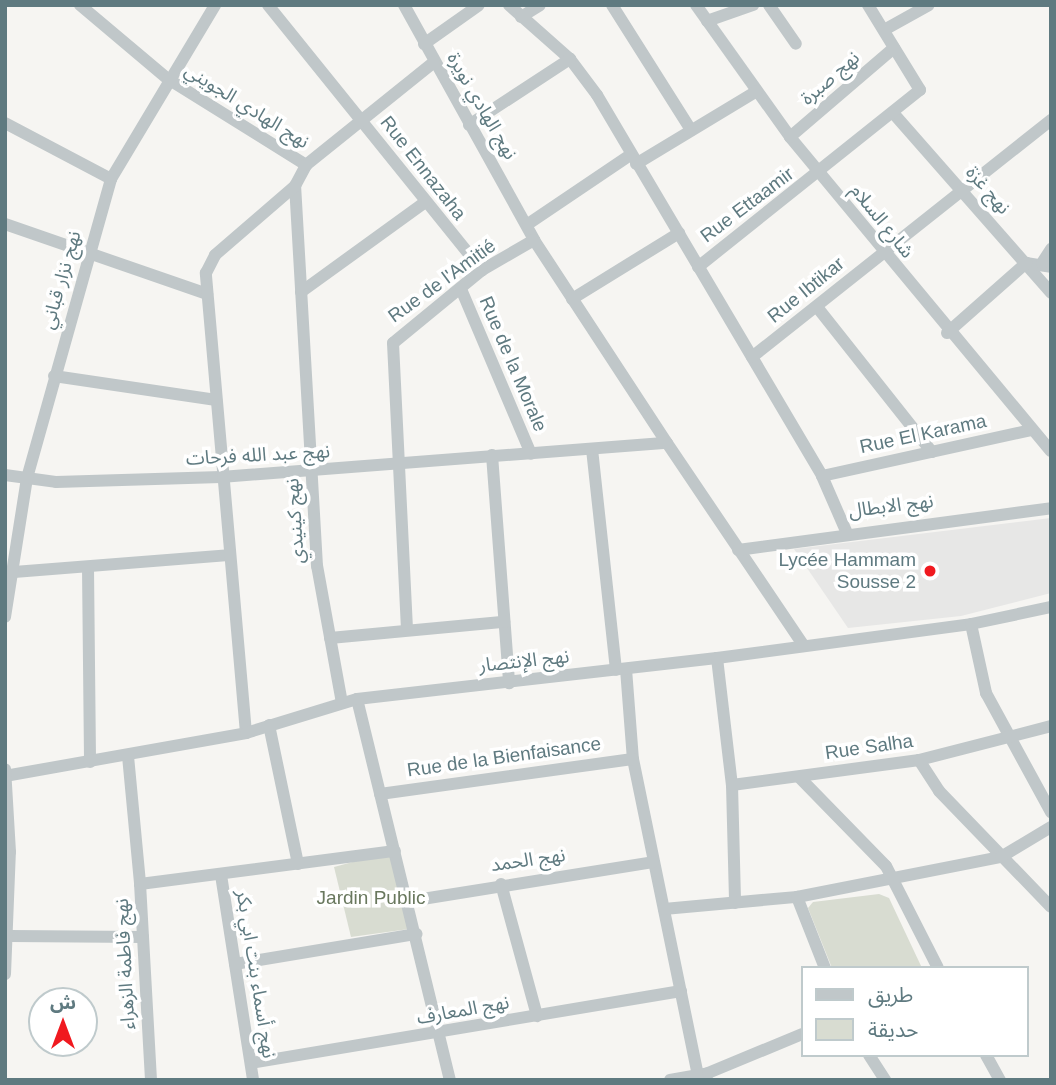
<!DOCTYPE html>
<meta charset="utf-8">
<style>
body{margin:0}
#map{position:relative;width:1056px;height:1085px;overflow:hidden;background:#f6f5f2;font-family:Helvetica,"Noto Sans Arabic",sans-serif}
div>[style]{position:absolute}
.built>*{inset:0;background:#e7e7e6}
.green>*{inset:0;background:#d8dcd1}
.street>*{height:12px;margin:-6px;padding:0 6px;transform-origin:6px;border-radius:6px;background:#c0c7c9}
.dots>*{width:19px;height:19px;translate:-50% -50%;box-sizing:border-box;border:4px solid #fff;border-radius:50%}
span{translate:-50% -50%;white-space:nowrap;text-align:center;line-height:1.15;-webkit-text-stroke:7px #fff;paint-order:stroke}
.street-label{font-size:19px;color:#5f7a80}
.poi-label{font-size:19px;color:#5f7a80}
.right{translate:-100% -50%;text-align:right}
.park-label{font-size:19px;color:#69785e}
.frame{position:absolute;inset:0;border:7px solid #5f7a80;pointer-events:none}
.legend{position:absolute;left:801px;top:966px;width:228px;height:91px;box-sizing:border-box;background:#fff;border:2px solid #bfcacc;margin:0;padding:9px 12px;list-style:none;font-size:21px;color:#5f7a80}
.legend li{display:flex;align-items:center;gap:14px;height:35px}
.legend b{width:35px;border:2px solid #bfcacc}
.north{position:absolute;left:28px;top:987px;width:70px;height:70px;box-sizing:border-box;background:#fff;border:2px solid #bfcacc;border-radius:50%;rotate:0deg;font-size:19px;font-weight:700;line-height:28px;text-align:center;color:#5f7a80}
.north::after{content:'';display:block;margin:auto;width:24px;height:32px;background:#f0191f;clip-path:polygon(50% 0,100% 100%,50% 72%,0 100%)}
</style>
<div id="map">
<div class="built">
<div style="clip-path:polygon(1051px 518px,1051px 593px,961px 616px,848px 628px,794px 549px)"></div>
</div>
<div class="green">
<div style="clip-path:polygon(390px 852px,409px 929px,351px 937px,334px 867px)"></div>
<div style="clip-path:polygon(879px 894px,889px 898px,922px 968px,832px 968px,808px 908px,813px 902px)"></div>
</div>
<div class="street">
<div style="left:80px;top:5px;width:115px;rotate:40.1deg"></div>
<div style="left:168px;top:79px;width:163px;rotate:31.9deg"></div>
<div style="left:268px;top:5px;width:341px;rotate:51.1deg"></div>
<div style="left:404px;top:5px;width:269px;rotate:61deg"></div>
<div style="left:534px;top:240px;width:60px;rotate:150deg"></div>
<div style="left:482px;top:270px;width:115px;rotate:140.6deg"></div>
<div style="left:393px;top:343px;width:287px;rotate:87.2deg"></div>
<div style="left:509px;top:5px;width:81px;rotate:41.5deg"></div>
<div style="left:570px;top:59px;width:45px;rotate:53.1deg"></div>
<div style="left:597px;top:95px;width:442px;rotate:59.4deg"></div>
<div style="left:822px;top:476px;width:60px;rotate:66.4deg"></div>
<div style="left:612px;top:5px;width:148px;rotate:57.7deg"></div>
<div style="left:696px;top:5px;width:162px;rotate:54.5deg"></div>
<div style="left:790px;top:137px;width:408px;rotate:50.3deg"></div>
<div style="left:769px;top:5px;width:47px;rotate:55.3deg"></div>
<div style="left:521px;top:17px;width:22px;rotate:-32deg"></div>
<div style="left:707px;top:21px;width:49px;rotate:-19.2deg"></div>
<div style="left:884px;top:30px;width:51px;rotate:-29.1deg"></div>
<div style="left:424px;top:44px;width:67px;rotate:-35.3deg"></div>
<div style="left:894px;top:114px;width:238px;rotate:48.7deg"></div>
<div style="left:5px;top:123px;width:120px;rotate:27.8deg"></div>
<div style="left:469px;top:125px;width:121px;rotate:-33.2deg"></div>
<div style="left:790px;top:137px;width:137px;rotate:-40.6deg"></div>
<div style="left:636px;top:164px;width:141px;rotate:-31.1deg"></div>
<div style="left:5px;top:224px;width:214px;rotate:19.1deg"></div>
<div style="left:528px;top:224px;width:122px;rotate:-34deg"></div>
<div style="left:534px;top:240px;width:243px;rotate:56.8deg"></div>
<div style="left:1026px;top:263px;width:25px;rotate:9deg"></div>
<div style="left:1042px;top:263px;width:17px;rotate:-57deg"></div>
<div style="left:698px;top:267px;width:284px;rotate:-38.6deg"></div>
<div style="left:920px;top:90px;width:100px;rotate:-121.5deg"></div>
<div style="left:461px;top:289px;width:179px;rotate:67deg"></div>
<div style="left:301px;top:292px;width:152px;rotate:-35.9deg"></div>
<div style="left:572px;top:299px;width:126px;rotate:-31.7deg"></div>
<div style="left:817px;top:307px;width:185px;rotate:51.6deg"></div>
<div style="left:947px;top:333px;width:106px;rotate:-41.5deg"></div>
<div style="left:752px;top:357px;width:382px;rotate:-38.4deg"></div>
<div style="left:54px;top:376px;width:164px;rotate:8.4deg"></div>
<div style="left:592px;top:449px;width:222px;rotate:83.8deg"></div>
<div style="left:492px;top:455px;width:229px;rotate:85.7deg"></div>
<div style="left:5px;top:475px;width:51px;rotate:7.8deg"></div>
<div style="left:56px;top:482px;width:165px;rotate:-1.7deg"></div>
<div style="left:221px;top:477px;width:447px;rotate:-4.4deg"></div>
<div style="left:667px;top:443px;width:245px;rotate:56deg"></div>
<div style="left:822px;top:476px;width:215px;rotate:-12.4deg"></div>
<div style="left:738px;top:550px;width:316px;rotate:-7.6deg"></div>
<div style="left:88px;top:568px;width:194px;rotate:89.4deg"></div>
<div style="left:14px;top:572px;width:215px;rotate:-4.5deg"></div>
<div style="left:5px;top:617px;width:141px;rotate:-81deg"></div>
<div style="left:27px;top:478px;width:311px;rotate:-74.3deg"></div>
<div style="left:111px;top:179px;width:203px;rotate:-59.1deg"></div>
<div style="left:971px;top:624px;width:71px;rotate:77.7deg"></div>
<div style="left:986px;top:693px;width:136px;rotate:61.4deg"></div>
<div style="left:330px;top:638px;width:175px;rotate:-5.3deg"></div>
<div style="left:717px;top:658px;width:128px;rotate:83.3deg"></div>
<div style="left:732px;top:785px;width:118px;rotate:88.5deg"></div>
<div style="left:626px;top:669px;width:90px;rotate:85.6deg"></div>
<div style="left:633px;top:759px;width:328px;rotate:78.4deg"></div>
<div style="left:357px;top:699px;width:392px;rotate:76.3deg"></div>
<div style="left:342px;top:703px;width:139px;rotate:-100.3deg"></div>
<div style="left:317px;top:566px;width:381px;rotate:-93.3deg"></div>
<div style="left:295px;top:186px;width:24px;rotate:-62deg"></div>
<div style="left:306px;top:165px;width:164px;rotate:-38.8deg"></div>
<div style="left:269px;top:725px;width:142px;rotate:78.2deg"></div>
<div style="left:246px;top:733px;width:462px;rotate:-95deg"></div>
<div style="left:206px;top:273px;width:20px;rotate:-63deg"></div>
<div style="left:215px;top:255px;width:106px;rotate:-40.8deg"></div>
<div style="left:128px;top:756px;width:129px;rotate:84.6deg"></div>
<div style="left:919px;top:760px;width:37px;rotate:57deg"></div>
<div style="left:939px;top:791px;width:161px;rotate:46deg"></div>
<div style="left:5px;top:776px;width:245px;rotate:-10.1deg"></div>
<div style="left:246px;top:733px;width:116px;rotate:-17deg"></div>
<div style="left:357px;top:699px;width:362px;rotate:-6.5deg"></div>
<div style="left:717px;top:658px;width:256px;rotate:-7.6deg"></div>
<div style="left:971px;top:624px;width:82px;rotate:-12deg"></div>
<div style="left:799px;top:777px;width:124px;rotate:45.7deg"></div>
<div style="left:886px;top:866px;width:114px;rotate:63deg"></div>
<div style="left:732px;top:785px;width:189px;rotate:-7.6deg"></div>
<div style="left:919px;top:760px;width:136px;rotate:-14.4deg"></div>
<div style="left:380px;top:794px;width:255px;rotate:-7.9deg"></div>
<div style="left:221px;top:875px;width:207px;rotate:81.1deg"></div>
<div style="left:501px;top:884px;width:137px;rotate:74.7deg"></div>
<div style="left:797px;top:897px;width:76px;rotate:68.5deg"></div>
<div style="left:410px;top:901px;width:246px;rotate:-9.1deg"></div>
<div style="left:664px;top:909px;width:134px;rotate:-5.2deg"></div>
<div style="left:797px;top:897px;width:208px;rotate:-11.1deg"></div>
<div style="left:1001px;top:857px;width:58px;rotate:-31deg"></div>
<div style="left:10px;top:936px;width:133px;rotate:0.4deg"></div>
<div style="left:235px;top:964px;width:184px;rotate:-9.4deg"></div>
<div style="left:5px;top:974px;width:122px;rotate:-87.7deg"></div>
<div style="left:10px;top:852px;width:83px;rotate:-93.4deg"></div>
<div style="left:869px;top:1055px;width:30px;rotate:57deg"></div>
<div style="left:986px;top:1055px;width:29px;rotate:61deg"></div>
<div style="left:251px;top:1063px;width:436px;rotate:-9.5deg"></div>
<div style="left:151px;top:1080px;width:196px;rotate:-93.2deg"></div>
<div style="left:140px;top:884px;width:257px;rotate:-7.4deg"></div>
<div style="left:670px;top:1080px;width:39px;rotate:-10deg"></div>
<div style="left:708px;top:1073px;width:102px;rotate:-22.5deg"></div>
</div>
<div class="dots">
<div style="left:930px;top:571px;background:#f0191f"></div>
</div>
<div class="street-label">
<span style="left:830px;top:78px;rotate:-41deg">نهج صبرة</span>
<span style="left:247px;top:106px;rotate:32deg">نهج الهادي الجويني</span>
<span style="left:482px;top:106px;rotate:60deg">نهج الهادي نويرة</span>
<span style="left:423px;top:168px;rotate:52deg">Rue Ennazaha</span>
<span style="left:988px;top:190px;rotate:49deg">نهج غزة</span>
<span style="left:747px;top:205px;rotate:-37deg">Rue Ettaamir</span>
<span style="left:882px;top:221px;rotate:51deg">شارع السلام</span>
<span style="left:61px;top:280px;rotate:-74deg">نهج نزار قباني</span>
<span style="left:442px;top:281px;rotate:-36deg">Rue de l'Amitié</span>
<span style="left:806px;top:290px;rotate:-39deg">Rue Ibtikar</span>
<span style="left:513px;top:364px;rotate:67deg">Rue de la Morale</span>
<span style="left:923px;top:434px;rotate:-12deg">Rue El Karama</span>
<span style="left:258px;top:455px;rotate:-3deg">نهج عبد الله فرحات</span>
<span style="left:891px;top:506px;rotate:-7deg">نهج الابطال</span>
<span style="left:295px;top:521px;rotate:-94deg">نهج كينيدي</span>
<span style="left:524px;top:661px;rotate:-6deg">نهج الإنتصار</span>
<span style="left:869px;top:747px;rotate:-8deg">Rue Salha</span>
<span style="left:504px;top:757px;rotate:-8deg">Rue de la Bienfaisance</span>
<span style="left:528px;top:860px;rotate:-8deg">نهج الحمد</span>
<span style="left:125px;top:964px;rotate:-93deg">نهج فاطمة الزهراء</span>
<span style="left:256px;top:974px;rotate:81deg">نهج أسماء بنت ابي بكر</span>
<span style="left:463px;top:1010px;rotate:-10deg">نهج المعارف</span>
</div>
<div class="poi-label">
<span class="right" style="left:916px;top:571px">Lycée Hammam<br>Sousse 2</span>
</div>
<div class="park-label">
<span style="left:371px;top:898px">Jardin Public</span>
</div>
<div class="frame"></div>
<ul class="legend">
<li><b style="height:9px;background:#c0c7c9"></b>طريق</li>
<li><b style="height:19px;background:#d8dcd1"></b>حديقة</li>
</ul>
<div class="north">ش</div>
</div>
